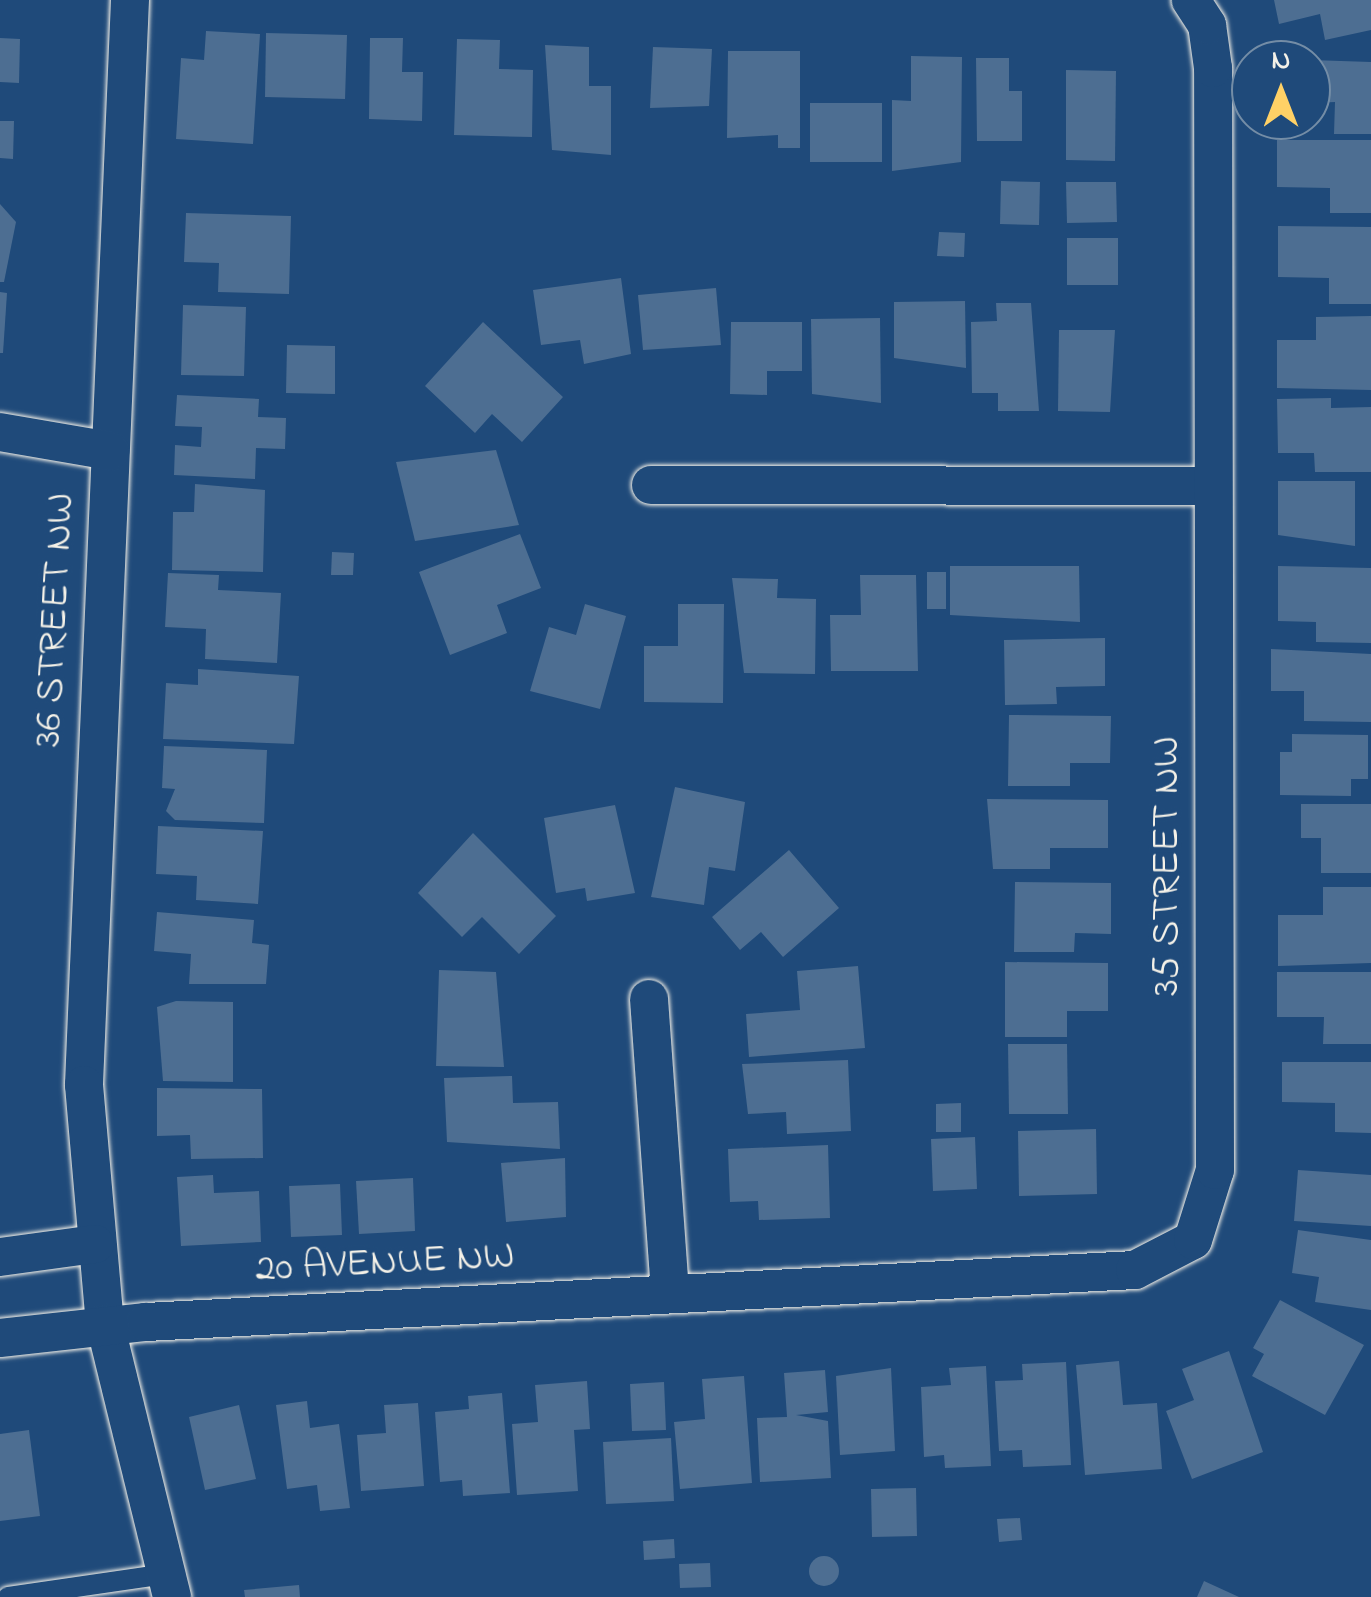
<!DOCTYPE html>
<style>
body{margin:0}
#map{position:relative;width:1371px;height:1597px;overflow:hidden;background:#1f4a7a;font-family:"Indie Flower",sans-serif}
div>[style]{position:absolute}
.building>*{inset:0;background:#4d6e92}
.round{border-radius:50%}
.roads{filter:drop-shadow(0 0 2px #f4f1e8) drop-shadow(0 0 2px #f4f1e8)}
.service>*{height:20px;margin:-10px;padding:0 10px;transform-origin:10px;border-radius:10px;background:#1f4a7a}
.minor>*{height:38px;margin:-19px;padding:0 19px;transform-origin:19px;border-radius:19px;background:#1f4a7a}
span{translate:-50% -50%;white-space:nowrap;text-align:center;line-height:1.15;-webkit-text-stroke:10px #1f4a7a;paint-order:stroke}
.street-label{font-size:40px;color:#f4f1e8}
.north{position:absolute;left:1231px;top:40px;width:100px;height:100px;box-sizing:border-box;background:#1f4a7a;border:2px solid #748da6;border-radius:50%;rotate:0deg;font-size:28px;font-weight:700;line-height:40px;text-align:center;color:#f4f1e8}
.north::after{content:'';display:block;margin:auto;width:35px;height:45px;background:#ffd166;clip-path:polygon(50% 0,100% 100%,50% 72%,0 100%)}
</style>
<div id="map">
<div class="building">
<div style="clip-path:polygon(1274px 0,1371px 0,1371px 30px,1325px 40px,1320px 14px,1279px 24px)"></div>
<div style="clip-path:polygon(206px 31px,260px 34px,253px 144px,176px 139px,181px 58px,204px 60px)"></div>
<div style="clip-path:polygon(266px 33px,347px 35px,345px 99px,265px 97px)"></div>
<div style="clip-path:polygon(0 38px,20px 39px,19px 83px,0 82px)"></div>
<div style="clip-path:polygon(370px 38px,403px 38px,402px 72px,423px 72px,422px 121px,369px 119px)"></div>
<div style="clip-path:polygon(457px 39px,500px 40px,499px 69px,533px 70px,532px 137px,454px 135px)"></div>
<div style="clip-path:polygon(545px 45px,589px 47px,589px 86px,611px 86px,611px 155px,552px 150px)"></div>
<div style="clip-path:polygon(653px 47px,712px 49px,709px 106px,650px 108px)"></div>
<div style="clip-path:polygon(728px 51px,800px 51px,800px 148px,778px 148px,778px 135px,727px 138px)"></div>
<div style="clip-path:polygon(911px 56px,962px 57px,961px 162px,892px 171px,892px 100px,911px 101px)"></div>
<div style="clip-path:polygon(976px 58px,1009px 58px,1009px 91px,1022px 91px,1022px 141px,977px 141px)"></div>
<div style="clip-path:polygon(1311px 60px,1371px 62px,1371px 134px,1334px 134px,1335px 102px,1311px 103px)"></div>
<div style="clip-path:polygon(1066px 70px,1116px 71px,1115px 161px,1066px 160px)"></div>
<div style="clip-path:polygon(810px 103px,882px 103px,882px 162px,810px 162px)"></div>
<div style="clip-path:polygon(0 121px,14px 121px,13px 159px,0 158px)"></div>
<div style="clip-path:polygon(1277px 140px,1371px 140px,1371px 213px,1330px 213px,1330px 188px,1277px 187px)"></div>
<div style="clip-path:polygon(1001px 181px,1040px 182px,1039px 225px,1000px 224px)"></div>
<div style="clip-path:polygon(1066px 182px,1116px 182px,1117px 222px,1067px 223px)"></div>
<div style="clip-path:polygon(0 204px,16px 222px,4px 282px,0 282px)"></div>
<div style="clip-path:polygon(186px 213px,291px 216px,289px 294px,218px 292px,219px 263px,184px 262px)"></div>
<div style="clip-path:polygon(1278px 226px,1371px 227px,1371px 304px,1329px 304px,1329px 278px,1278px 277px)"></div>
<div style="clip-path:polygon(939px 232px,965px 233px,964px 257px,937px 256px)"></div>
<div style="clip-path:polygon(1067px 238px,1118px 238px,1118px 285px,1067px 285px)"></div>
<div style="clip-path:polygon(621px 278px,631px 354px,584px 364px,580px 340px,541px 345px,533px 290px)"></div>
<div style="clip-path:polygon(716px 288px,721px 345px,643px 350px,638px 295px)"></div>
<div style="clip-path:polygon(0 292px,7px 293px,3px 353px,0 353px)"></div>
<div style="clip-path:polygon(965px 301px,966px 368px,894px 358px,894px 302px)"></div>
<div style="clip-path:polygon(996px 303px,1031px 303px,1039px 411px,998px 411px,998px 393px,972px 393px,971px 322px,997px 321px)"></div>
<div style="clip-path:polygon(183px 305px,246px 307px,244px 376px,181px 375px)"></div>
<div style="clip-path:polygon(1371px 316px,1371px 390px,1277px 388px,1277px 340px,1316px 340px,1316px 317px)"></div>
<div style="clip-path:polygon(880px 318px,881px 403px,812px 394px,811px 319px)"></div>
<div style="clip-path:polygon(483px 322px,563px 397px,522px 442px,492px 414px,475px 433px,425px 386px)"></div>
<div style="clip-path:polygon(731px 322px,802px 322px,802px 371px,767px 371px,767px 395px,730px 394px)"></div>
<div style="clip-path:polygon(1059px 330px,1115px 330px,1110px 412px,1058px 411px)"></div>
<div style="clip-path:polygon(287px 345px,335px 346px,335px 394px,286px 393px)"></div>
<div style="clip-path:polygon(177px 395px,259px 399px,258px 417px,286px 418px,285px 449px,256px 448px,255px 479px,174px 475px,175px 445px,201px 447px,202px 427px,175px 426px)"></div>
<div style="clip-path:polygon(1331px 398px,1331px 408px,1371px 407px,1371px 472px,1315px 472px,1314px 453px,1278px 453px,1277px 399px)"></div>
<div style="clip-path:polygon(496px 450px,519px 525px,415px 541px,396px 462px)"></div>
<div style="clip-path:polygon(1278px 481px,1355px 481px,1355px 546px,1278px 535px)"></div>
<div style="clip-path:polygon(195px 484px,265px 490px,263px 572px,172px 570px,173px 512px,194px 512px)"></div>
<div style="clip-path:polygon(520px 534px,541px 588px,497px 605px,507px 633px,450px 655px,419px 572px)"></div>
<div style="clip-path:polygon(332px 552px,354px 553px,353px 575px,331px 575px)"></div>
<div style="clip-path:polygon(950px 566px,1079px 566px,1080px 622px,950px 615px)"></div>
<div style="clip-path:polygon(1278px 566px,1371px 568px,1371px 643px,1316px 642px,1316px 622px,1278px 621px)"></div>
<div style="clip-path:polygon(927px 572px,946px 572px,946px 609px,927px 609px)"></div>
<div style="clip-path:polygon(168px 573px,219px 575px,218px 590px,281px 593px,277px 663px,205px 659px,206px 629px,165px 627px)"></div>
<div style="clip-path:polygon(860px 575px,916px 575px,918px 671px,831px 671px,830px 615px,861px 615px)"></div>
<div style="clip-path:polygon(732px 578px,778px 579px,777px 598px,816px 599px,815px 674px,744px 673px)"></div>
<div style="clip-path:polygon(585px 604px,626px 616px,600px 709px,530px 691px,549px 627px,576px 635px)"></div>
<div style="clip-path:polygon(678px 604px,724px 604px,723px 703px,644px 702px,644px 646px,678px 646px)"></div>
<div style="clip-path:polygon(1105px 638px,1105px 686px,1056px 687px,1057px 704px,1005px 705px,1004px 640px)"></div>
<div style="clip-path:polygon(1271px 649px,1371px 654px,1371px 722px,1304px 721px,1304px 691px,1271px 691px)"></div>
<div style="clip-path:polygon(198px 669px,299px 676px,294px 744px,163px 739px,166px 683px,198px 685px)"></div>
<div style="clip-path:polygon(1009px 715px,1111px 716px,1110px 763px,1070px 763px,1070px 786px,1008px 786px)"></div>
<div style="clip-path:polygon(1292px 734px,1368px 735px,1368px 779px,1351px 779px,1351px 796px,1280px 795px,1280px 752px,1292px 752px)"></div>
<div style="clip-path:polygon(164px 746px,267px 750px,264px 823px,175px 820px,166px 811px,175px 789px,162px 788px)"></div>
<div style="clip-path:polygon(675px 787px,745px 802px,735px 871px,709px 867px,704px 905px,651px 897px)"></div>
<div style="clip-path:polygon(987px 799px,1108px 800px,1108px 848px,1050px 848px,1050px 869px,993px 869px)"></div>
<div style="clip-path:polygon(1301px 804px,1371px 804px,1371px 873px,1321px 873px,1321px 838px,1301px 838px)"></div>
<div style="clip-path:polygon(615px 805px,635px 893px,587px 901px,585px 888px,556px 893px,544px 818px)"></div>
<div style="clip-path:polygon(158px 826px,263px 831px,258px 904px,196px 900px,197px 876px,156px 874px)"></div>
<div style="clip-path:polygon(473px 833px,556px 916px,519px 954px,482px 917px,462px 937px,418px 893px)"></div>
<div style="clip-path:polygon(789px 850px,839px 908px,783px 957px,761px 932px,740px 950px,712px 917px)"></div>
<div style="clip-path:polygon(1015px 882px,1111px 883px,1111px 934px,1075px 933px,1074px 952px,1014px 952px)"></div>
<div style="clip-path:polygon(1323px 887px,1371px 887px,1371px 963px,1278px 966px,1278px 915px,1323px 915px)"></div>
<div style="clip-path:polygon(157px 912px,254px 920px,252px 943px,269px 945px,266px 984px,189px 984px,191px 954px,154px 951px)"></div>
<div style="clip-path:polygon(1005px 962px,1108px 963px,1108px 1011px,1067px 1011px,1067px 1037px,1005px 1037px)"></div>
<div style="clip-path:polygon(858px 966px,865px 1048px,749px 1057px,746px 1014px,800px 1010px,797px 971px)"></div>
<div style="clip-path:polygon(439px 970px,496px 972px,504px 1067px,436px 1066px)"></div>
<div style="clip-path:polygon(1277px 972px,1371px 972px,1371px 1044px,1323px 1044px,1324px 1017px,1277px 1017px)"></div>
<div style="clip-path:polygon(176px 1001px,233px 1002px,233px 1082px,163px 1081px,157px 1007px)"></div>
<div style="clip-path:polygon(1008px 1044px,1067px 1044px,1068px 1114px,1009px 1114px)"></div>
<div style="clip-path:polygon(848px 1060px,851px 1131px,787px 1134px,786px 1112px,748px 1114px,742px 1064px)"></div>
<div style="clip-path:polygon(1282px 1062px,1371px 1062px,1371px 1133px,1335px 1132px,1335px 1103px,1282px 1102px)"></div>
<div style="clip-path:polygon(512px 1076px,513px 1103px,558px 1102px,560px 1149px,447px 1142px,444px 1078px)"></div>
<div style="clip-path:polygon(157px 1088px,262px 1089px,263px 1158px,191px 1159px,190px 1135px,157px 1136px)"></div>
<div style="clip-path:polygon(961px 1103px,961px 1132px,936px 1132px,936px 1104px)"></div>
<div style="clip-path:polygon(1096px 1129px,1097px 1194px,1019px 1196px,1018px 1131px)"></div>
<div style="clip-path:polygon(975px 1137px,977px 1189px,933px 1191px,931px 1139px)"></div>
<div style="clip-path:polygon(828px 1145px,830px 1218px,759px 1220px,758px 1201px,730px 1202px,728px 1149px)"></div>
<div style="clip-path:polygon(565px 1158px,566px 1217px,506px 1222px,501px 1163px)"></div>
<div style="clip-path:polygon(1298px 1170px,1371px 1175px,1371px 1226px,1294px 1221px)"></div>
<div style="clip-path:polygon(213px 1175px,214px 1193px,259px 1191px,261px 1242px,181px 1246px,177px 1177px)"></div>
<div style="clip-path:polygon(413px 1178px,415px 1231px,359px 1234px,356px 1181px)"></div>
<div style="clip-path:polygon(340px 1184px,342px 1235px,291px 1237px,289px 1186px)"></div>
<div style="clip-path:polygon(1298px 1230px,1371px 1240px,1371px 1310px,1315px 1302px,1319px 1277px,1292px 1273px)"></div>
<div style="clip-path:polygon(1280px 1300px,1364px 1345px,1325px 1415px,1252px 1376px,1264px 1354px,1253px 1348px)"></div>
<div style="clip-path:polygon(1229px 1351px,1263px 1452px,1192px 1479px,1166px 1411px,1194px 1400px,1182px 1369px)"></div>
<div style="clip-path:polygon(1119px 1361px,1123px 1405px,1157px 1403px,1162px 1469px,1085px 1475px,1076px 1365px)"></div>
<div style="clip-path:polygon(1066px 1362px,1071px 1465px,1023px 1467px,1022px 1450px,999px 1451px,995px 1381px,1023px 1380px,1022px 1364px)"></div>
<div style="clip-path:polygon(986px 1366px,991px 1466px,945px 1468px,944px 1455px,924px 1457px,921px 1387px,951px 1385px,949px 1368px)"></div>
<div style="clip-path:polygon(891px 1368px,895px 1451px,840px 1455px,836px 1376px)"></div>
<div style="clip-path:polygon(825px 1370px,828px 1412px,796px 1415px,828px 1421px,831px 1478px,760px 1482px,757px 1418px,787px 1417px,784px 1373px)"></div>
<div style="clip-path:polygon(744px 1376px,752px 1483px,680px 1489px,674px 1422px,705px 1419px,702px 1379px)"></div>
<div style="clip-path:polygon(587px 1381px,590px 1429px,574px 1430px,578px 1491px,517px 1495px,512px 1424px,538px 1422px,535px 1385px)"></div>
<div style="clip-path:polygon(664px 1382px,666px 1430px,632px 1431px,630px 1384px)"></div>
<div style="clip-path:polygon(502px 1393px,510px 1493px,463px 1496px,462px 1480px,440px 1482px,435px 1412px,469px 1409px,468px 1396px)"></div>
<div style="clip-path:polygon(307px 1401px,310px 1428px,339px 1424px,350px 1508px,320px 1511px,317px 1485px,287px 1489px,276px 1405px)"></div>
<div style="clip-path:polygon(418px 1403px,424px 1486px,361px 1491px,357px 1435px,386px 1433px,384px 1405px)"></div>
<div style="clip-path:polygon(239px 1405px,256px 1479px,205px 1490px,189px 1417px)"></div>
<div style="clip-path:polygon(29px 1430px,40px 1516px,0 1521px,0 1434px)"></div>
<div style="clip-path:polygon(671px 1438px,674px 1501px,606px 1504px,603px 1442px)"></div>
<div style="clip-path:polygon(916px 1488px,917px 1536px,872px 1537px,871px 1489px)"></div>
<div style="clip-path:polygon(1020px 1518px,1022px 1540px,999px 1542px,997px 1519px)"></div>
<div style="clip-path:polygon(674px 1539px,675px 1558px,644px 1560px,643px 1541px)"></div>
<div class="round" style="left:809px;top:1556px;width:30px;height:30px"></div>
<div style="clip-path:polygon(710px 1563px,711px 1587px,680px 1588px,679px 1564px)"></div>
<div style="clip-path:polygon(1204px 1581px,1239px 1597px,1197px 1597px)"></div>
<div style="clip-path:polygon(299px 1585px,300px 1597px,245px 1597px,244px 1590px)"></div>
</div>
<div class="roads">
<div class="service">
<div style="left:8px;top:1597px;width:159px;rotate:-8.3deg"></div>
</div>
<div class="minor">
<div style="left:130px;top:0;width:1086px;rotate:92.43deg"></div>
<div style="left:84px;top:1085px;width:240px;rotate:85deg"></div>
<div style="left:105px;top:1324px;width:281px;rotate:76.2deg"></div>
<div style="left:0;top:432px;width:112px;rotate:9.8deg"></div>
<div style="left:651px;top:485px;width:560px;rotate:0.1deg"></div>
<div style="left:649px;top:999px;width:295px;rotate:85.9deg"></div>
<div style="left:0;top:1257px;width:96px;rotate:-7.8deg"></div>
<div style="left:0;top:1338px;width:147px;rotate:-6.3deg"></div>
<div style="left:146px;top:1322px;width:990px;rotate:-3.01deg"></div>
<div style="left:1135px;top:1270px;width:65px;rotate:-27.3deg"></div>
<div style="left:1193px;top:1240px;width:73px;rotate:-72.6deg"></div>
<div style="left:1215px;top:1170px;width:1102px;rotate:-90.1deg"></div>
<div style="left:1213px;top:68px;width:43px;rotate:-97.9deg"></div>
<div style="left:1207px;top:25px;width:30px;rotate:-123deg"></div>
</div>
</div>
<div class="street-label">
<span style="left:56px;top:620px;rotate:-87deg">36 STREET NW</span>
<span style="left:1168px;top:866px;rotate:-90deg">35 STREET NW</span>
<span style="left:385px;top:1264px;rotate:-3deg">20 AVENUE NW</span>
</div>
<div class="north">N</div>
</div>
